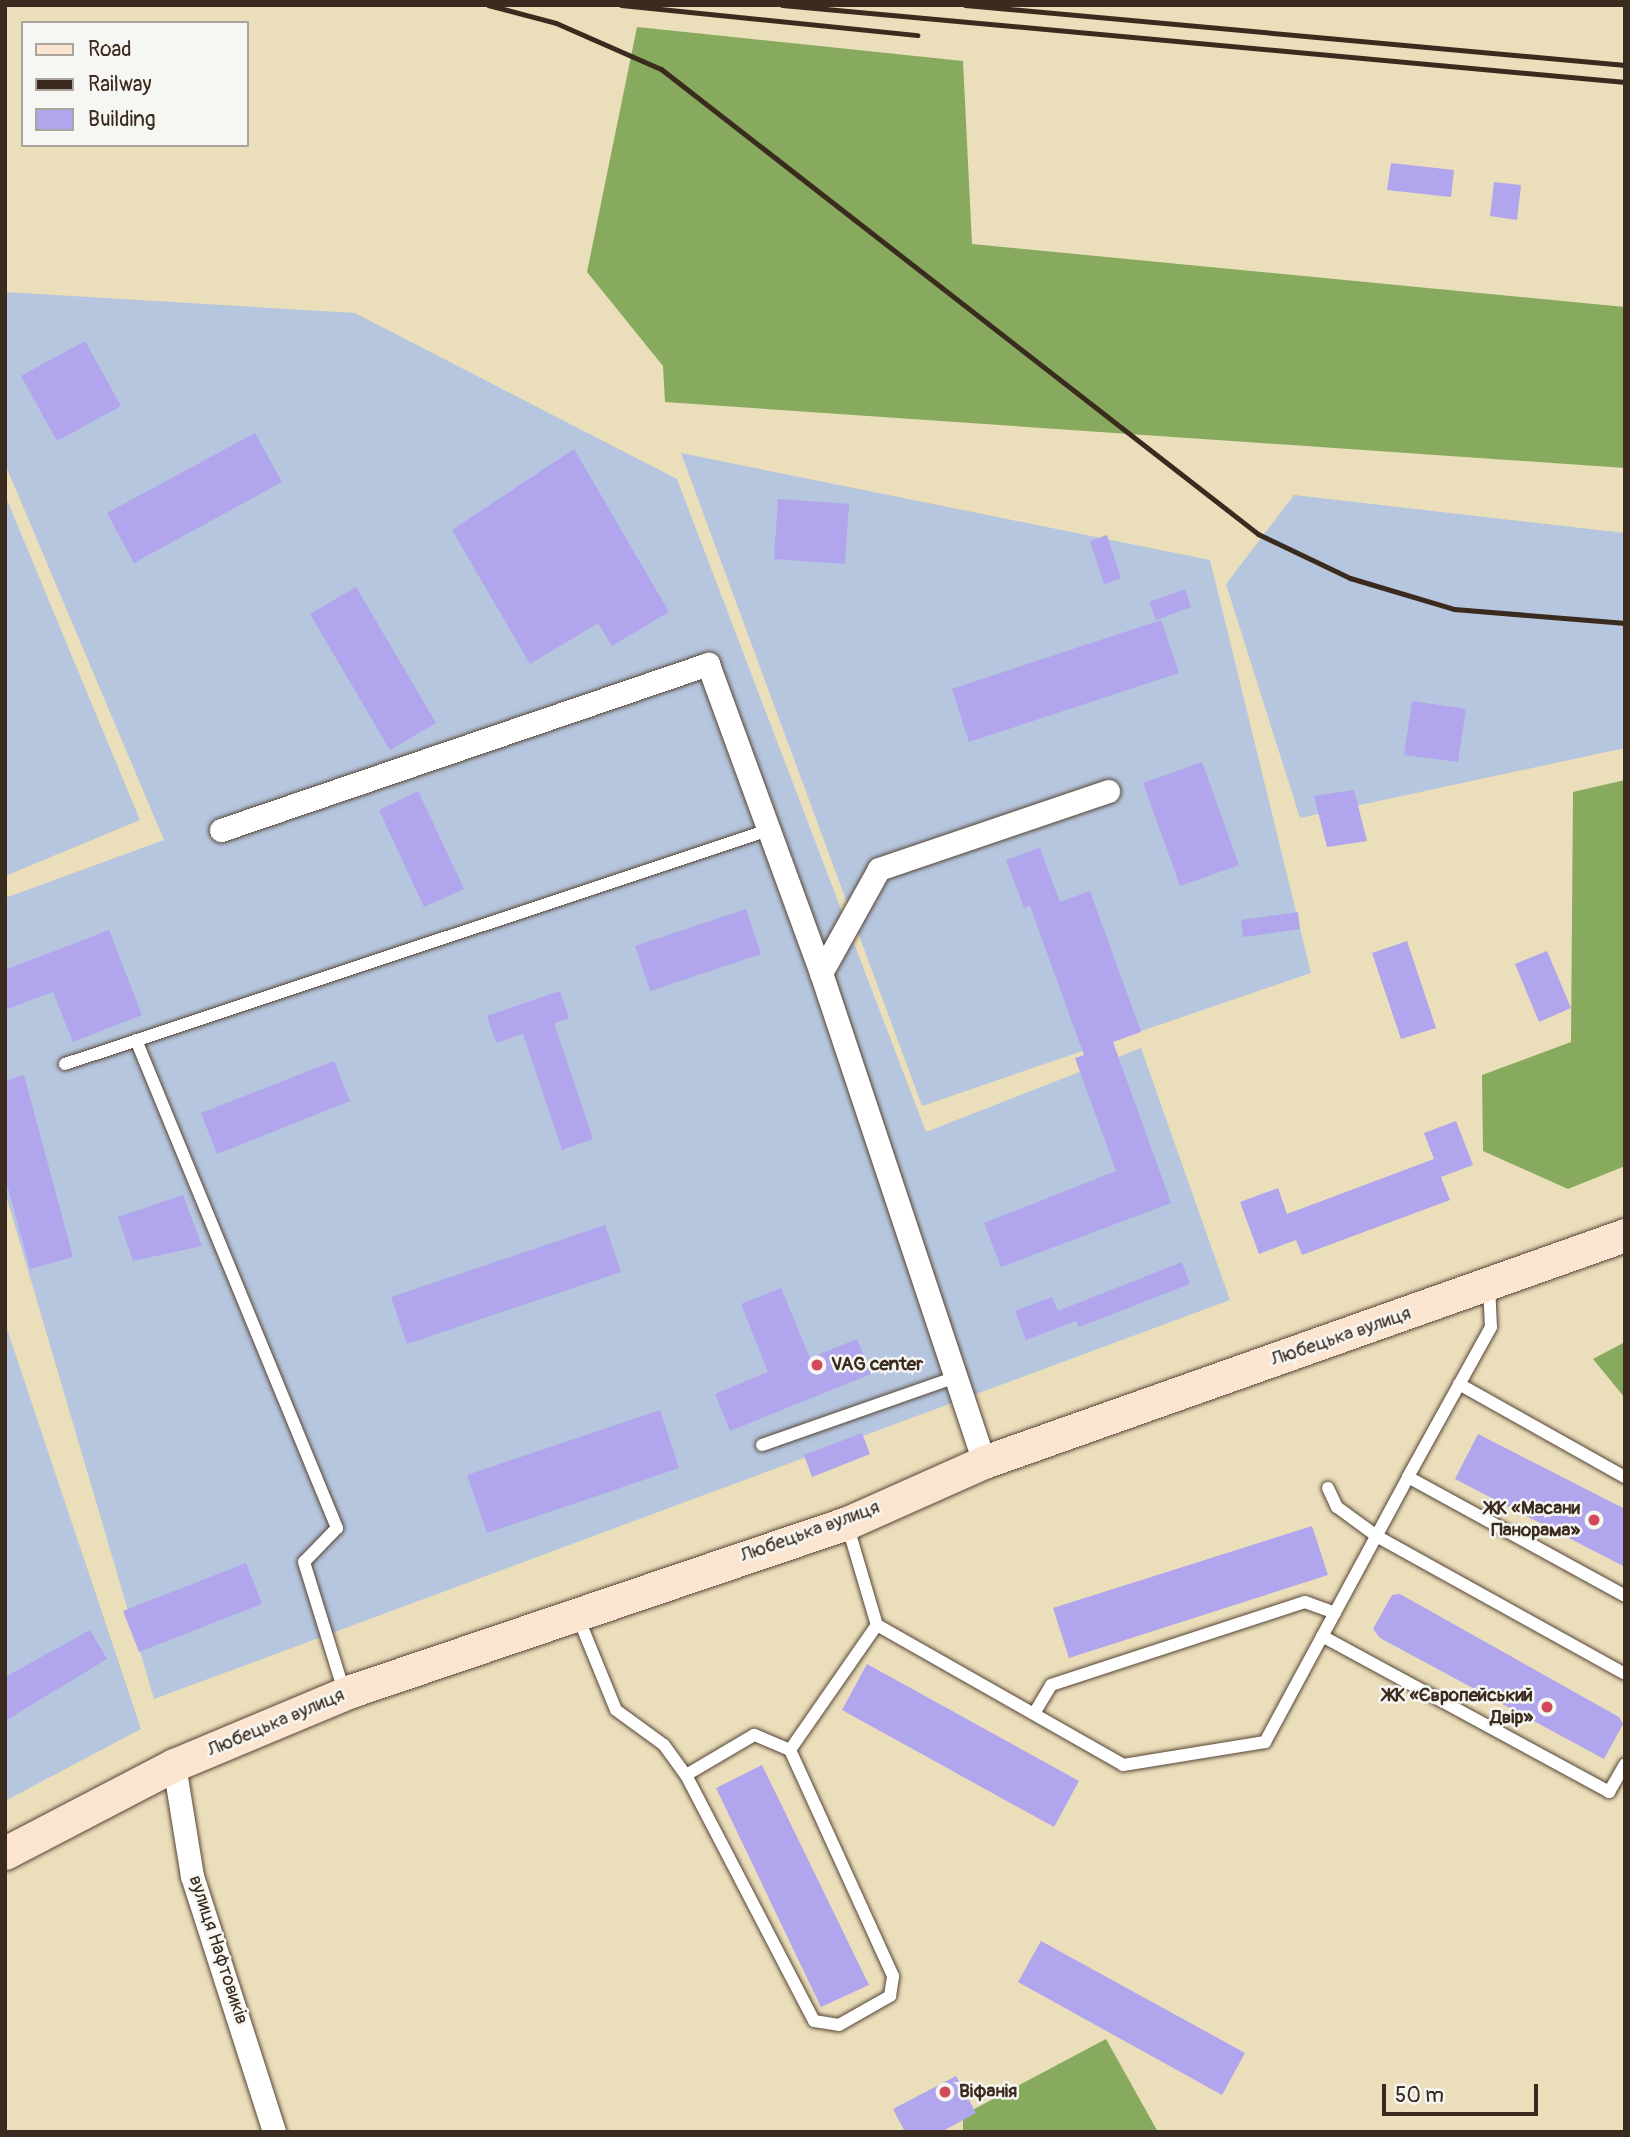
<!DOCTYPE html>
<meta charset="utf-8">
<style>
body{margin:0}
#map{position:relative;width:1630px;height:2137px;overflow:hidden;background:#ebdebb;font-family:Pangolin,sans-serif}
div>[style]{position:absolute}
.industrial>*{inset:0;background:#b6c6de}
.forest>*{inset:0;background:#87aa5e}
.building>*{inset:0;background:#b1a5ed}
.roads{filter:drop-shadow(0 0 2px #554536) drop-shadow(0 0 2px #554536)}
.lane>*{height:12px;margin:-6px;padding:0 6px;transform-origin:6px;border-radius:6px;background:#fff}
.street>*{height:23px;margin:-11.5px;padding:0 11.5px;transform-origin:11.5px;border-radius:11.5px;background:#fff}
.secondary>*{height:33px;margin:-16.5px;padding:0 16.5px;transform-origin:16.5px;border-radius:16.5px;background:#fce5d0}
.rail>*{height:5px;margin:-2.5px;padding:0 2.5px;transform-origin:2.5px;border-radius:2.5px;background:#3b2a1e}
.dots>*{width:19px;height:19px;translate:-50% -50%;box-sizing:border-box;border:4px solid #f6f6f2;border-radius:50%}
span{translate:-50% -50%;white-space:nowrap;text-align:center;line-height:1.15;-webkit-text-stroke:5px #f6f6f2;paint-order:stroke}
.street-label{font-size:19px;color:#3b2a1e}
.poi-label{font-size:19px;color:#3b2a1e;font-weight:700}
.left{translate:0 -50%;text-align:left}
.right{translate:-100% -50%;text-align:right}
.frame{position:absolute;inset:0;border:7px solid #3b2a1e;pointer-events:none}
.legend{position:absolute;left:21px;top:21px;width:228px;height:126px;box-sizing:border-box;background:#f6f6f2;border:2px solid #aba49d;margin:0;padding:9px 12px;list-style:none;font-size:21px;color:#3b2a1e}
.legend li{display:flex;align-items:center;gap:14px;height:35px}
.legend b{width:35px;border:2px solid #aba49d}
.scale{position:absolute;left:1382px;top:2084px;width:156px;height:32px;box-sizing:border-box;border:4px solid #3b2a1e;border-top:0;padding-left:9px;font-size:21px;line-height:24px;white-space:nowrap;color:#3b2a1e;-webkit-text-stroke:5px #f6f6f2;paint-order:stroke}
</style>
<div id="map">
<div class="industrial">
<div style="clip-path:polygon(5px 292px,355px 313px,677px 479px,926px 1132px,1141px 1048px,1230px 1300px,154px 1699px,5px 1192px,5px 898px,164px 840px,5px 464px)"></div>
<div style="clip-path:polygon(681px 453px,1210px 560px,1311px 973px,922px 1106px)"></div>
<div style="clip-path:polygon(5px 495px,140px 820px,5px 876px)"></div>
<div style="clip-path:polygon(1294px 495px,1625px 533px,1625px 748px,1300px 818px,1226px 584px)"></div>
<div style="clip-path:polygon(5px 1323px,141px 1729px,5px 1801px)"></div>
</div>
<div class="forest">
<div style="clip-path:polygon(637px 27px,963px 61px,972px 244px,1625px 307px,1625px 468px,665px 402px,663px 366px,587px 272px)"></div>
<div style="clip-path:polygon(1625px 780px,1625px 1166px,1568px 1189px,1483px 1151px,1482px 1075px,1571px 1042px,1573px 792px)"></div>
<div style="clip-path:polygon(1625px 1342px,1625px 1398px,1593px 1359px)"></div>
<div style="clip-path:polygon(1106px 2039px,1158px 2132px,963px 2132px,963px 2115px)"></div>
</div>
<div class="building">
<div style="clip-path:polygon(1391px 163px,1454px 170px,1451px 197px,1387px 190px)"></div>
<div style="clip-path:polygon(1494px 182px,1521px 185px,1517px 220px,1490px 216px)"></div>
<div style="clip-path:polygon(85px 341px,121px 406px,57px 441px,21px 376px)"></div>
<div style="clip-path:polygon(255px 433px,282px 482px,134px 563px,107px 513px)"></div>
<div style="clip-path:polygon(574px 449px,669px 612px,612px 646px,598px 623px,530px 664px,452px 530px)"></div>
<div style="clip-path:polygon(778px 499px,849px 504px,845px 564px,774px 559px)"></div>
<div style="clip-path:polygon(1107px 535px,1121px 578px,1104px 584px,1090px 541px)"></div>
<div style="clip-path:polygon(356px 587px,436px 723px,390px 750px,310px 614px)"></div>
<div style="clip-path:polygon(1185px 589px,1191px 607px,1156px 620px,1149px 602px)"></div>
<div style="clip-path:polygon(1161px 620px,1179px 673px,969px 742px,952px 689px)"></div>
<div style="clip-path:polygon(1412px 701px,1466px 709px,1458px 762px,1404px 755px)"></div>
<div style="clip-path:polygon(1202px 762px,1239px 865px,1180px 886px,1143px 783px)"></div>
<div style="clip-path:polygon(1354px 790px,1367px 841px,1327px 847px,1314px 796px)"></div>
<div style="clip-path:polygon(418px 791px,464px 889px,424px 907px,379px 810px)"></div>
<div style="clip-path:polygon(1040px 848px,1060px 902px,1090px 891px,1141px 1032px,1113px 1042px,1171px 1203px,1001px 1267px,984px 1223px,1116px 1171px,1075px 1058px,1084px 1055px,1030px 906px,1024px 908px,1006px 860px)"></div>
<div style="clip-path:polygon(746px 909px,761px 954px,650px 991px,635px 946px)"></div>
<div style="clip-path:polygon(1298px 912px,1300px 929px,1243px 937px,1241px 920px)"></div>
<div style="clip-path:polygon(109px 930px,142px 1015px,73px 1042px,53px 992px,5px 1010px,5px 970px)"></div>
<div style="clip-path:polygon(1407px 941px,1436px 1028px,1401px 1039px,1372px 953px)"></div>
<div style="clip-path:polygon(1547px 951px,1571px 1008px,1539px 1022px,1515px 964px)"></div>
<div style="clip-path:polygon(560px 991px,569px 1018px,554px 1023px,593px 1139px,562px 1150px,523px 1034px,496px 1043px,487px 1016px)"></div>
<div style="clip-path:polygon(334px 1061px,350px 1101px,217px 1154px,201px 1113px)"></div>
<div style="clip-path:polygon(24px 1075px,73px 1257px,30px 1269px,5px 1177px,5px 1081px)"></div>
<div style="clip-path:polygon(1456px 1121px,1473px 1165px,1441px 1177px,1450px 1200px,1302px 1255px,1296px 1240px,1259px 1254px,1240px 1202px,1278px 1188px,1287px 1214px,1434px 1159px,1424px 1133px)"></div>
<div style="clip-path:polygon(183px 1195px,202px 1246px,133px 1261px,118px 1217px)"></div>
<div style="clip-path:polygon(605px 1225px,621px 1272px,407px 1344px,391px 1297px)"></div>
<div style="clip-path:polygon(1182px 1262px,1190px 1284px,1079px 1327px,1076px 1321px,1026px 1340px,1015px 1311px,1052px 1297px,1058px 1311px)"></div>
<div style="clip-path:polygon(781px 1288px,810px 1358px,857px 1339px,871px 1374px,730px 1431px,715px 1394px,768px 1372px,741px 1304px)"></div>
<div style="clip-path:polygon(660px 1410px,679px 1468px,487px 1533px,467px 1475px)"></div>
<div style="clip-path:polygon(862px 1433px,870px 1454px,812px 1477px,804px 1455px)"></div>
<div style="clip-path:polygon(1478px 1434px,1625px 1509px,1625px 1567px,1455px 1479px)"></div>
<div style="clip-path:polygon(1312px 1526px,1328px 1575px,1069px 1658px,1053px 1608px)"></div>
<div style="clip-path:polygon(246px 1563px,262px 1604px,139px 1652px,123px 1611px)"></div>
<div style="clip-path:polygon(1400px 1594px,1619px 1717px,1623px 1724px,1604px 1759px,1380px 1638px,1373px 1629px,1392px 1595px)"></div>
<div style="clip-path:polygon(90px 1630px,107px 1659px,5px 1721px,5px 1677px)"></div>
<div style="clip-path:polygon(867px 1664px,1079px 1781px,1054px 1827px,842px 1710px)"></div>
<div style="clip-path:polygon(762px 1765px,869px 1985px,821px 2007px,716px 1788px)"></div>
<div style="clip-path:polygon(1041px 1941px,1245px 2053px,1222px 2095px,1018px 1982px)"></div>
<div style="clip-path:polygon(956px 2076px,976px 2113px,941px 2132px,905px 2132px,893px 2109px)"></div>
</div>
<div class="roads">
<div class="lane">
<div style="left:136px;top:1040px;width:528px;rotate:67.61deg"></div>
<div style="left:337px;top:1528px;width:47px;rotate:134.1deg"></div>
<div style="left:304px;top:1562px;width:135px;rotate:72.8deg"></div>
<div style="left:65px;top:1064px;width:742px;rotate:-18.39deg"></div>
<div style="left:1489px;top:1285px;width:42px;rotate:87.3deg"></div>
<div style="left:1491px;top:1327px;width:171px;rotate:119deg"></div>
<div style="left:1408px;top:1477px;width:247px;rotate:28.7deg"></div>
<div style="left:1459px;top:1384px;width:190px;rotate:29.3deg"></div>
<div style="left:762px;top:1445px;width:206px;rotate:-19.3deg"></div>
<div style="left:1328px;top:1488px;width:21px;rotate:65deg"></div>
<div style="left:1337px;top:1507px;width:51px;rotate:36.2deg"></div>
<div style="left:1378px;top:1537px;width:282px;rotate:29deg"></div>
<div style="left:847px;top:1524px;width:105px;rotate:73.5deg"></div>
<div style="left:877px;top:1625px;width:283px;rotate:29.6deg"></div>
<div style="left:1123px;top:1765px;width:144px;rotate:-9.2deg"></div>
<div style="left:1265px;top:1742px;width:301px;rotate:-61.6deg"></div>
<div style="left:578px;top:1617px;width:100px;rotate:67.8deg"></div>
<div style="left:616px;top:1710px;width:59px;rotate:36.1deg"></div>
<div style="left:664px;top:1745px;width:37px;rotate:54deg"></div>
<div style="left:686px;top:1775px;width:277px;rotate:62.5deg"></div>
<div style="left:814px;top:2021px;width:25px;rotate:9deg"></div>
<div style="left:839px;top:2025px;width:59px;rotate:-29.6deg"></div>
<div style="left:890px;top:1996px;width:20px;rotate:-81deg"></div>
<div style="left:893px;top:1976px;width:248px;rotate:-114.5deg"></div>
<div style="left:790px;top:1750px;width:39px;rotate:-157deg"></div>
<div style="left:754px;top:1735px;width:79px;rotate:149.5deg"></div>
<div style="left:1322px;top:1636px;width:327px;rotate:28.5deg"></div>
<div style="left:1609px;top:1792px;width:32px;rotate:-60deg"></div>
<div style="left:1035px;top:1712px;width:31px;rotate:-59deg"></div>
<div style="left:1051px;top:1685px;width:267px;rotate:-18.1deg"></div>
<div style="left:1305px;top:1602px;width:32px;rotate:20deg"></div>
<div style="left:790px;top:1750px;width:152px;rotate:-55.2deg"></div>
</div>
<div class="street">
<div style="left:221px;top:830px;width:515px;rotate:-18.82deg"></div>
<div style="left:708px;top:664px;width:329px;rotate:69.9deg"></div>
<div style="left:984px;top:1462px;width:515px;rotate:-108.43deg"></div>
<div style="left:821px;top:973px;width:119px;rotate:-60.9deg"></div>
<div style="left:879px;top:869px;width:242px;rotate:-18.8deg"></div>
<div style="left:174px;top:1765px;width:112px;rotate:80.8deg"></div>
<div style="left:192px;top:1876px;width:269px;rotate:72.2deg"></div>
</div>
<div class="secondary">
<div style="left:5px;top:1853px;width:191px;rotate:-27.5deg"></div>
<div style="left:174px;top:1765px;width:192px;rotate:-22.7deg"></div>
<div style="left:351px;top:1691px;width:524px;rotate:-18.71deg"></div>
<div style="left:847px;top:1523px;width:150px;rotate:-24deg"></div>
<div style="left:984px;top:1462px;width:680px;rotate:-19.5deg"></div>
</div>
</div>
<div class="rail">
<div style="left:488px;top:5px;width:70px;rotate:14.8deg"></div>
<div style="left:556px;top:23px;width:115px;rotate:23.7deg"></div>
<div style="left:661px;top:69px;width:757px;rotate:37.91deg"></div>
<div style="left:1258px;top:534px;width:102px;rotate:25.6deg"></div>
<div style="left:1350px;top:578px;width:109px;rotate:16.6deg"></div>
<div style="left:1454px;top:609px;width:172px;rotate:4.7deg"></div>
<div style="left:621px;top:5px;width:298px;rotate:5.8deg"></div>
<div style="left:782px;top:5px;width:847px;rotate:5.22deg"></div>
<div style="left:965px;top:5px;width:663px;rotate:5.19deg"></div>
</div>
<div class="dots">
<div style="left:817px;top:1365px;background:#d1495b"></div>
<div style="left:1594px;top:1520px;background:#d1495b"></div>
<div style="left:1547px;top:1707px;background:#d1495b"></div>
<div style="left:945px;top:2092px;background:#d1495b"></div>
</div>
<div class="street-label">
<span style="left:1341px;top:1337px;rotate:-19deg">Любецька вулиця</span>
<span style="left:810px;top:1532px;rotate:-20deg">Любецька вулиця</span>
<span style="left:276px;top:1723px;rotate:-23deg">Любецька вулиця</span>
<span style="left:218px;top:1950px;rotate:72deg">вулиця Нафтовиків</span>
</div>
<div class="poi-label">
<span class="left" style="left:831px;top:1365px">VAG center</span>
<span class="right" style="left:1580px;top:1520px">ЖК «Масани<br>Панорама»</span>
<span class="right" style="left:1533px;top:1707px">ЖК «Європейський<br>Двір»</span>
<span class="left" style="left:959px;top:2092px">Віфанія</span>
</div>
<div class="frame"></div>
<ul class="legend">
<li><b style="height:9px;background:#fce5d0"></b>Road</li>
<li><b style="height:9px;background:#3b2a1e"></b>Railway</li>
<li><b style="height:19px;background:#b1a5ed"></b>Building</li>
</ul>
<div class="scale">50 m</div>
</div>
